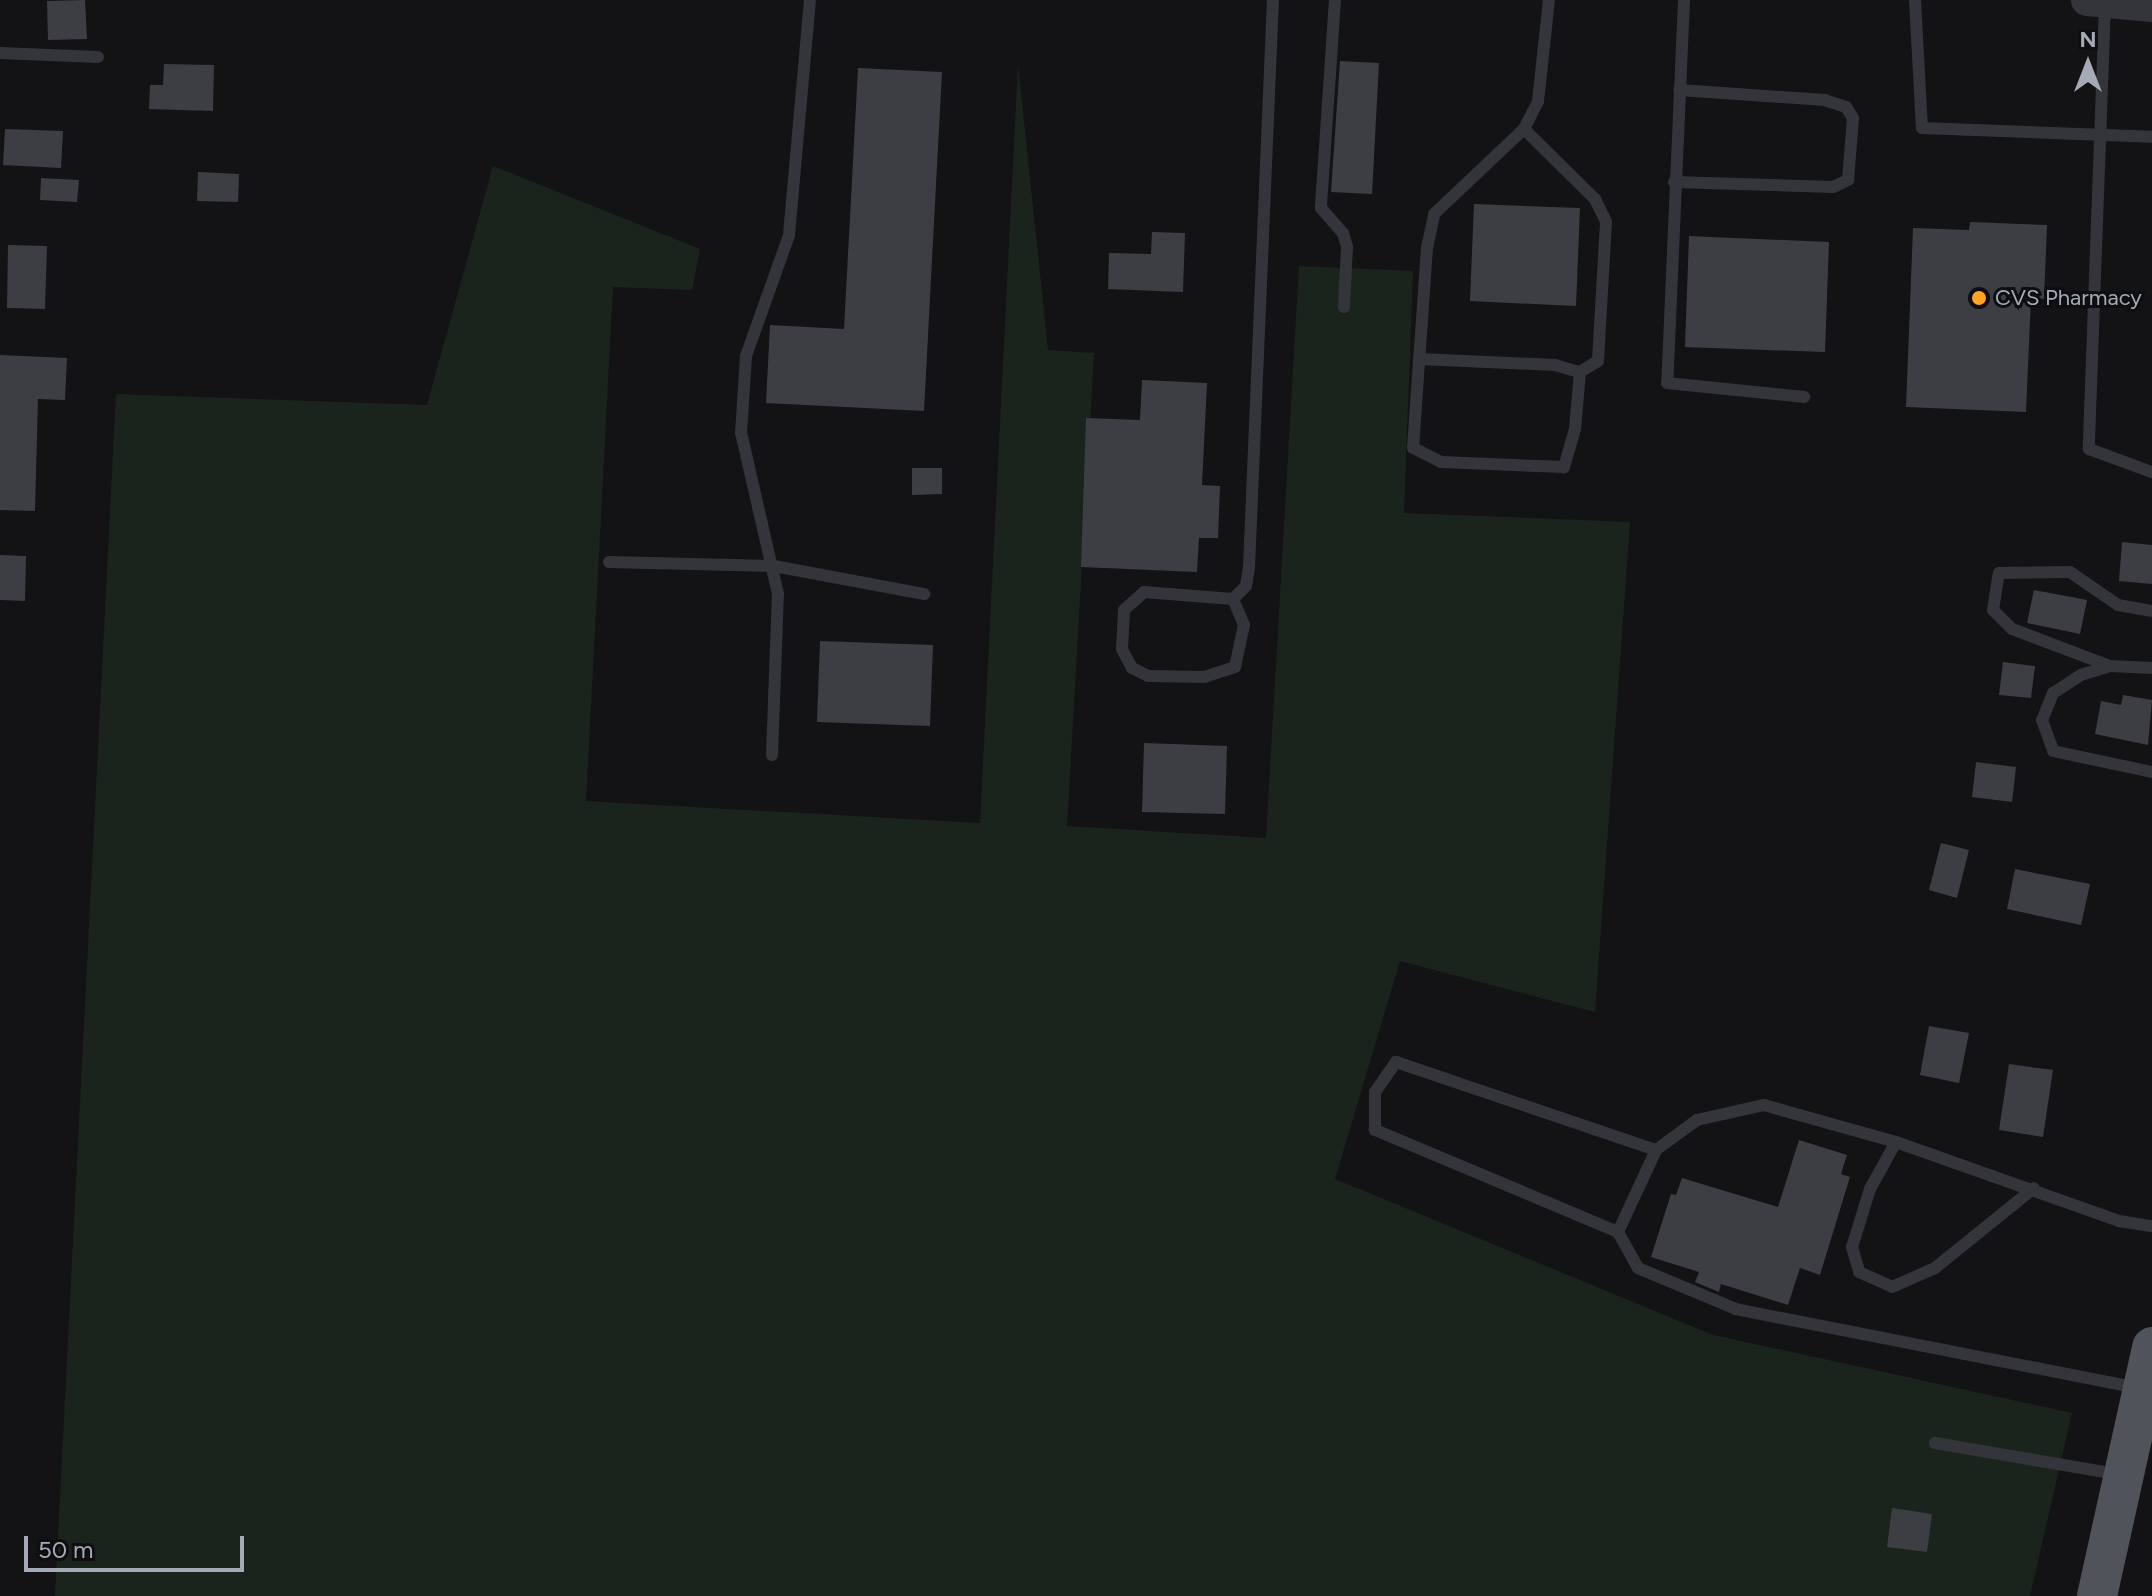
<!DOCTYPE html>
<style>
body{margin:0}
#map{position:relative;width:2152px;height:1596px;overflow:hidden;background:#131315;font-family:Figtree,sans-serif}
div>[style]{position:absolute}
.green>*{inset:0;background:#1b241c}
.building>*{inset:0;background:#3d3e43}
.service>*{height:12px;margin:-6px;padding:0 6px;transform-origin:6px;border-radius:6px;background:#34353b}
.tertiary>*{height:32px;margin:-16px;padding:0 16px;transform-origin:16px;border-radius:16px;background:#34353b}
.primary>*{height:40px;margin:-20px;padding:0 20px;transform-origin:20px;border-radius:20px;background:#50535a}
.dots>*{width:22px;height:22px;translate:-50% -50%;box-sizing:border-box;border:4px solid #0e0e10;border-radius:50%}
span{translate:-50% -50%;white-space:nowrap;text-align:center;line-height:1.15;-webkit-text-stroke:6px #0e0e10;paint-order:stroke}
.poi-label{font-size:22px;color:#a4abb7}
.left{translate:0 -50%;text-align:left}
.north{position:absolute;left:2048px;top:24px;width:80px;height:80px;-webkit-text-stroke:6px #0e0e10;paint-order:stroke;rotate:0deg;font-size:22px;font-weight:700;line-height:32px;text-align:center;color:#a4abb7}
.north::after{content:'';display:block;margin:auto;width:28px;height:36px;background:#a4abb7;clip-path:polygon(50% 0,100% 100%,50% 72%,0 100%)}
.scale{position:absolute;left:24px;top:1536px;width:220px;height:36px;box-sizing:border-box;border:4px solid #a4abb7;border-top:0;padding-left:10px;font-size:24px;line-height:28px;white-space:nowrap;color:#a4abb7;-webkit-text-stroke:6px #0e0e10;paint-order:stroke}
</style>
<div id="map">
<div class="green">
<div style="clip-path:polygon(1018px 65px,1048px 350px,1094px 353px,1067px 826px,1266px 838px,1299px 266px,1413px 271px,1404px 513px,1630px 522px,1595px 1012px,1400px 961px,1335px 1179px,1713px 1335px,2072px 1413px,2030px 1596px,55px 1596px,116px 394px,427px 405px,493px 166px,700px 249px,692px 290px,613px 287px,586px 801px,980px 823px)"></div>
</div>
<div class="building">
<div style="clip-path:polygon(85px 0,87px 39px,48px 40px,47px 1px)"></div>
<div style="clip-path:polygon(1340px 61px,1379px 63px,1372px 194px,1331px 192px)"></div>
<div style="clip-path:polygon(164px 64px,214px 65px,213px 111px,149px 109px,150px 85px,163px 85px)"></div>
<div style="clip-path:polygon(858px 68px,942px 72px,924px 411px,766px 403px,770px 325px,844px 329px)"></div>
<div style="clip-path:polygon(5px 129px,63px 131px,61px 168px,3px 165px)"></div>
<div style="clip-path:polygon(198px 172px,239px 174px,238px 202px,197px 201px)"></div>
<div style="clip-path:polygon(41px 178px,79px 180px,77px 202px,40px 200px)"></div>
<div style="clip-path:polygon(1474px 204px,1580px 208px,1576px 306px,1470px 301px)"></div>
<div style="clip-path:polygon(1970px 222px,2047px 225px,2044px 299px,2031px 298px,2026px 412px,1906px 407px,1913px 228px,1969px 230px)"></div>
<div style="clip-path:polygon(1152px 232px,1185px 233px,1183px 292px,1108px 289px,1109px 253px,1151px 254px)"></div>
<div style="clip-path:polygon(1689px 236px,1829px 242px,1825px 352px,1685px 347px)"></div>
<div style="clip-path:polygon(8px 245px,47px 246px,45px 309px,7px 308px)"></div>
<div style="clip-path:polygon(0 355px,67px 358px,65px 400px,38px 399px,35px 511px,0 510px)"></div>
<div style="clip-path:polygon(1142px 380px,1207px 383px,1202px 485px,1220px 486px,1218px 538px,1199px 538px,1197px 572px,1081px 567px,1086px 418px,1140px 420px)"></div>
<div style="clip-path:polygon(912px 468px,942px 468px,942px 494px,912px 495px)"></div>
<div style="clip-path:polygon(2122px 542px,2152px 545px,2152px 584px,2119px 581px)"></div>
<div style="clip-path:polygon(0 555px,26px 556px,25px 601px,0 600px)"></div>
<div style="clip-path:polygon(2034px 590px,2087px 600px,2080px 634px,2027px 623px)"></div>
<div style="clip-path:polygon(820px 641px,933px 645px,930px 726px,817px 722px)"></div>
<div style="clip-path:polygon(2003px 662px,2035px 666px,2031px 698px,1999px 695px)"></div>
<div style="clip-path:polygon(2123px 695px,2152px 700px,2148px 745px,2095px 734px,2101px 701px,2121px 705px)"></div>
<div style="clip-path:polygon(1144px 743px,1227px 746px,1225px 814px,1142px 812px)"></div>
<div style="clip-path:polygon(1976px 762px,2016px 767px,2012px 802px,1972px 797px)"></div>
<div style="clip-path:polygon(1941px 843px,1969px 850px,1957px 898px,1929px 890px)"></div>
<div style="clip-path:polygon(2015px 869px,2090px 884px,2081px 925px,2007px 909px)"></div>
<div style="clip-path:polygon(1929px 1026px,1969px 1033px,1959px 1083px,1920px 1075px)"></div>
<div style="clip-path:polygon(2009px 1064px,2053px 1070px,2043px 1137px,1999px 1130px)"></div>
<div style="clip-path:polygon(1799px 1140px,1847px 1155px,1841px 1174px,1850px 1177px,1820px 1275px,1800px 1268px,1788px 1305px,1721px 1284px,1719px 1292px,1695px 1282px,1699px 1272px,1651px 1257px,1671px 1194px,1676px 1195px,1682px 1178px,1778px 1207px)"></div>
<div style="clip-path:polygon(1892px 1508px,1932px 1514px,1927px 1552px,1887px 1547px)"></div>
</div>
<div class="service">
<div style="left:1335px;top:0;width:208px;rotate:93.9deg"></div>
<div style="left:1321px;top:208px;width:33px;rotate:49deg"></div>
<div style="left:1343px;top:233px;width:15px;rotate:74deg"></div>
<div style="left:1347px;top:247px;width:60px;rotate:92.9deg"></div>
<div style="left:1684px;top:0;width:383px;rotate:92.5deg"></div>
<div style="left:1667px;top:383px;width:138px;rotate:5.8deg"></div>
<div style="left:1915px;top:0;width:128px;rotate:86.9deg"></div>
<div style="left:1922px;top:128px;width:230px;rotate:2.2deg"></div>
<div style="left:2105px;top:4px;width:445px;rotate:92.1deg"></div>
<div style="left:2089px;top:449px;width:67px;rotate:20.1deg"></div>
<div style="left:0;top:53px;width:98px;rotate:2.3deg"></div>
<div style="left:1524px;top:129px;width:100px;rotate:44.6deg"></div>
<div style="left:1595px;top:199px;width:25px;rotate:64deg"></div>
<div style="left:1606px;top:222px;width:139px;rotate:93.3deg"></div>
<div style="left:1598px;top:361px;width:21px;rotate:149deg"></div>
<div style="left:1674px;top:182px;width:159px;rotate:1.8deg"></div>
<div style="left:1833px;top:187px;width:17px;rotate:-25deg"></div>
<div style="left:1848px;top:180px;width:62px;rotate:-85.4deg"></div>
<div style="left:1853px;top:118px;width:13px;rotate:-122deg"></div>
<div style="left:1846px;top:107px;width:22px;rotate:-162deg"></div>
<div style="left:1825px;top:100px;width:146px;rotate:-176.1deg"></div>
<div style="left:1419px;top:359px;width:136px;rotate:2.5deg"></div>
<div style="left:1555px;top:365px;width:26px;rotate:16deg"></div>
<div style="left:1580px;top:372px;width:57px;rotate:95deg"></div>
<div style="left:1575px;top:429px;width:40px;rotate:106deg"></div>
<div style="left:1564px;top:467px;width:123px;rotate:-177.7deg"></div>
<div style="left:1441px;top:462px;width:31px;rotate:-153deg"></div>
<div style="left:1413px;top:448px;width:200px;rotate:-86deg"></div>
<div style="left:1427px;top:248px;width:35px;rotate:-78deg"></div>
<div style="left:1434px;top:214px;width:124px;rotate:-43.4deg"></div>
<div style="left:1524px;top:129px;width:31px;rotate:-63deg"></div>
<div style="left:1538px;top:101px;width:102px;rotate:-83.8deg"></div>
<div style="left:609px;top:562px;width:165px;rotate:1.4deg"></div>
<div style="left:774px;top:566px;width:153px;rotate:10.6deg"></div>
<div style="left:1144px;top:592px;width:89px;rotate:4.5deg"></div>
<div style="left:1233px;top:599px;width:28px;rotate:67deg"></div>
<div style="left:1244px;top:625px;width:43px;rotate:102.1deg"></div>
<div style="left:1235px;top:667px;width:32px;rotate:162deg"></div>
<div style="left:1205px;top:677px;width:57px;rotate:-179deg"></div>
<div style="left:1148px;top:676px;width:18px;rotate:-153deg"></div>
<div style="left:1132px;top:668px;width:21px;rotate:-118deg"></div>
<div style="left:1122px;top:649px;width:39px;rotate:-87deg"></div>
<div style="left:1124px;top:610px;width:27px;rotate:-42deg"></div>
<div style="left:1233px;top:599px;width:18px;rotate:-45deg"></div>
<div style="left:1246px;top:586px;width:19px;rotate:-81deg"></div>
<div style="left:1249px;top:567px;width:568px;rotate:-87.58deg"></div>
<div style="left:2110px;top:666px;width:105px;rotate:-159.3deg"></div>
<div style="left:2012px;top:629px;width:27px;rotate:-135deg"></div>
<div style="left:1993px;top:610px;width:37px;rotate:-81deg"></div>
<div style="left:1999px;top:573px;width:71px;rotate:-0.8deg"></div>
<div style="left:2070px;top:572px;width:58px;rotate:34.5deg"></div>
<div style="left:2118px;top:605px;width:35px;rotate:10deg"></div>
<div style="left:2152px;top:668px;width:42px;rotate:-177.3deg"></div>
<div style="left:2110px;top:666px;width:30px;rotate:163deg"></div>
<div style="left:2081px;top:675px;width:33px;rotate:147deg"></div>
<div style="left:2053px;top:693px;width:29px;rotate:112deg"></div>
<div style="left:2042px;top:720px;width:33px;rotate:70deg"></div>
<div style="left:2053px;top:751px;width:101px;rotate:12deg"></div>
<div style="left:772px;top:755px;width:161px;rotate:-87.9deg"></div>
<div style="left:778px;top:594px;width:165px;rotate:-102.9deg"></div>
<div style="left:741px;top:433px;width:77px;rotate:-86.3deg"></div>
<div style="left:746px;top:356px;width:128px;rotate:-70.4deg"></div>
<div style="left:789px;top:235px;width:236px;rotate:-84.9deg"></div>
<div style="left:1896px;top:1142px;width:54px;rotate:119deg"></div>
<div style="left:1870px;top:1189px;width:61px;rotate:107.2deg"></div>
<div style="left:1852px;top:1247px;width:26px;rotate:74deg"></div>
<div style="left:1859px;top:1272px;width:36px;rotate:24deg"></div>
<div style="left:1892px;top:1287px;width:47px;rotate:-23.8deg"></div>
<div style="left:1935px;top:1268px;width:127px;rotate:-38.9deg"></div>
<div style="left:1618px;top:1232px;width:90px;rotate:-65.1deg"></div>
<div style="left:2138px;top:1388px;width:410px;rotate:-168.9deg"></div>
<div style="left:1736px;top:1309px;width:106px;rotate:-157.3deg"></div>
<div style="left:1638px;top:1268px;width:41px;rotate:-119.1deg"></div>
<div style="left:1618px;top:1232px;width:264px;rotate:-157.2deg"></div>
<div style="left:1375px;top:1130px;width:38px;rotate:-90deg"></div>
<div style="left:1375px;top:1092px;width:37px;rotate:-55deg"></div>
<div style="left:1396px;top:1062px;width:274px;rotate:18.7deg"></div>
<div style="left:1656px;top:1150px;width:51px;rotate:-36.2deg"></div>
<div style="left:1697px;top:1120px;width:69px;rotate:-12.6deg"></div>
<div style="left:1764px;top:1105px;width:137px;rotate:15.7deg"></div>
<div style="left:1896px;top:1142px;width:237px;rotate:19.5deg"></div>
<div style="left:2119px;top:1221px;width:33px;rotate:9deg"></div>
<div style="left:1935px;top:1443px;width:185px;rotate:9.7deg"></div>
</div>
<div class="tertiary">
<div style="left:2087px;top:0;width:65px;rotate:5.3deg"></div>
</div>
<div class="primary">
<div style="left:2097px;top:1596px;width:255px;rotate:-77.5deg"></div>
</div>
<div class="dots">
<div style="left:1979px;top:298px;background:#ffa522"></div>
</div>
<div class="poi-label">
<span class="left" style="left:1995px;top:298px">CVS Pharmacy</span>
</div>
<div class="north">N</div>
<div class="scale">50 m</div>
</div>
